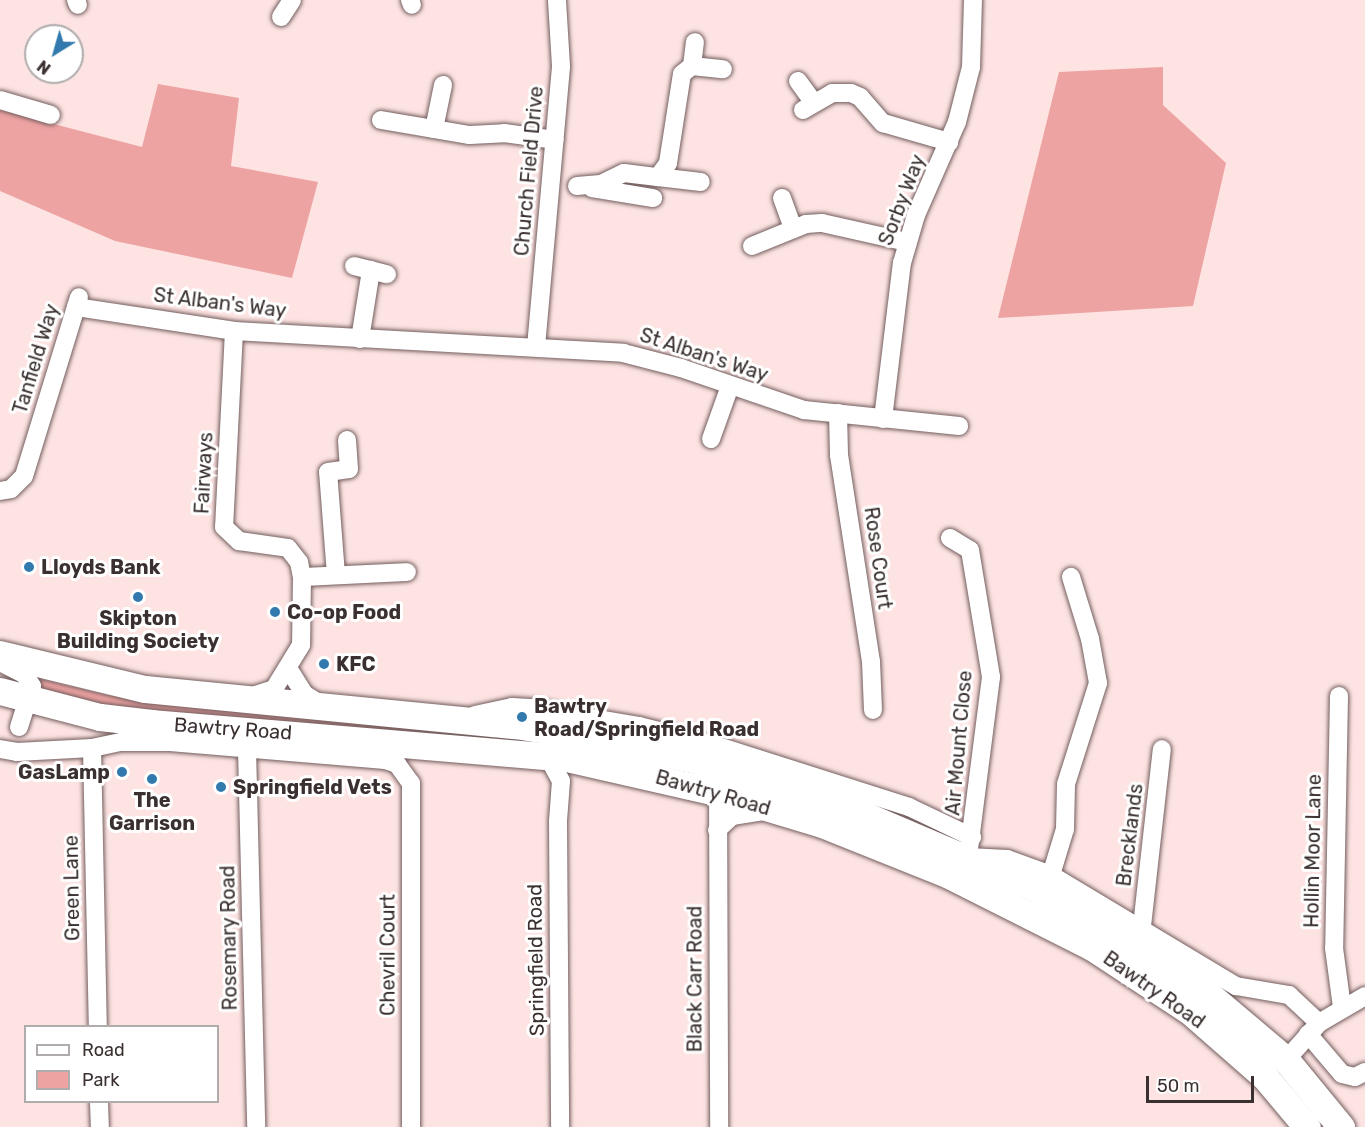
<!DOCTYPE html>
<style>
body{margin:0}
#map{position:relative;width:1365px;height:1127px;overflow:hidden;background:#fde4e3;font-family:Rubik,sans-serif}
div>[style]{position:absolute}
.green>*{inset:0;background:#eea3a3}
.roads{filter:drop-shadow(0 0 2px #735d5d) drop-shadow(0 0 2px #735d5d)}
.street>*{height:18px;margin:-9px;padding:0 9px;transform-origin:9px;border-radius:9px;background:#fff}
.primary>*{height:27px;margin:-13.5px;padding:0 13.5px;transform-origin:13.5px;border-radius:13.5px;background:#fff}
.dots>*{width:16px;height:16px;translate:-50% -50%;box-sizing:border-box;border:3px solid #fff;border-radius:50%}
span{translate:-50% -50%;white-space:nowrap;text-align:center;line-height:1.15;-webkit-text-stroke:6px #fff;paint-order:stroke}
.street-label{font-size:20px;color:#3a3030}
.poi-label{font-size:20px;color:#3a3030;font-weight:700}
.left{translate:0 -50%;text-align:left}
.right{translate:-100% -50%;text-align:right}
.legend{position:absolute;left:24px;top:1025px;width:195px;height:78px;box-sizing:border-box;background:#fff;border:2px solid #b0acac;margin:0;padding:8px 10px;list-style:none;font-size:18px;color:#3a3030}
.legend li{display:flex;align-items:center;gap:12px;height:30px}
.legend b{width:30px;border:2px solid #b0acac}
.north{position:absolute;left:24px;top:24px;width:60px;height:60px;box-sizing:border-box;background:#fff;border:2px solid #b0acac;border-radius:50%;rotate:217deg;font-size:16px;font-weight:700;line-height:24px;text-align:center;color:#3a3030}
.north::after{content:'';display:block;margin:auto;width:21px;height:27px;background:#327aae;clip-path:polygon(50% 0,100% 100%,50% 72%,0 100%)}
.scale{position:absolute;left:1146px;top:1076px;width:108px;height:27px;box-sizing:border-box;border:3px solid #3a3030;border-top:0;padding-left:8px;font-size:18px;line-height:21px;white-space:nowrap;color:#3a3030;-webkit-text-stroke:4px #fff;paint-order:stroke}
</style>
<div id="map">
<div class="green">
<div style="clip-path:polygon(1163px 67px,1163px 105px,1226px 163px,1193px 306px,998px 318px,1059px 72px)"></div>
<div style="clip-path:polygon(158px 84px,239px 98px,231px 166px,318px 182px,292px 278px,115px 241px,0 191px,0 110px,142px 147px)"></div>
<div style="clip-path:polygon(32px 677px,107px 695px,173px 705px,431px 726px,430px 738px,180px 718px,39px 695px)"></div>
</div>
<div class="roads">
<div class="street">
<div style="left:76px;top:0;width:5px;rotate:68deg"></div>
<div style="left:410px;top:0;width:5px;rotate:68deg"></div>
<div style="left:281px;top:17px;width:20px;rotate:-57deg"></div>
<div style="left:692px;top:66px;width:24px;rotate:-83deg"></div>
<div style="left:798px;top:81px;width:27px;rotate:54deg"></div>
<div style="left:0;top:100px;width:53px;rotate:16.4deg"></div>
<div style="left:803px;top:110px;width:34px;rotate:-30deg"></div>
<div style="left:832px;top:93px;width:19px"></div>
<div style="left:851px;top:93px;width:10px;rotate:24deg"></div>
<div style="left:860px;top:97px;width:35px;rotate:49deg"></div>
<div style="left:883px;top:123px;width:69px;rotate:16.1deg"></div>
<div style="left:381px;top:120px;width:90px;rotate:9.6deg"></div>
<div style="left:470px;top:135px;width:34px;rotate:-3deg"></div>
<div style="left:504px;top:133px;width:51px;rotate:7.8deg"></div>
<div style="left:434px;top:129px;width:45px;rotate:-78.4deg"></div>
<div style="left:658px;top:177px;width:43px;rotate:6.6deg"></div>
<div style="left:577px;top:186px;width:24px;rotate:-5deg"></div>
<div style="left:601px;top:184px;width:25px;rotate:-26deg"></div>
<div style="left:624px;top:173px;width:34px;rotate:7deg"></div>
<div style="left:658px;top:177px;width:17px;rotate:-54deg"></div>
<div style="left:668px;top:163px;width:90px;rotate:-81.1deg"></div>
<div style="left:682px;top:74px;width:13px;rotate:-39deg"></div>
<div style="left:692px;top:66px;width:31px;rotate:6deg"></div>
<div style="left:592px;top:188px;width:62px;rotate:9.3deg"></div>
<div style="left:782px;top:198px;width:33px;rotate:70deg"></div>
<div style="left:752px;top:246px;width:58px;rotate:-22.2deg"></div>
<div style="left:806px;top:224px;width:16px;rotate:-4deg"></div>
<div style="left:822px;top:223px;width:87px;rotate:12.6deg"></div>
<div style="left:354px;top:266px;width:34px;rotate:14deg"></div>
<div style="left:76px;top:307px;width:160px;rotate:8.6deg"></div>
<div style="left:234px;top:331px;width:390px;rotate:3.2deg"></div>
<div style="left:623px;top:353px;width:60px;rotate:14.5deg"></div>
<div style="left:681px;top:368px;width:130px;rotate:18.9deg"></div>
<div style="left:804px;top:410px;width:156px;rotate:5.9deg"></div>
<div style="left:234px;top:331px;width:196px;rotate:92.9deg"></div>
<div style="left:224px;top:527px;width:21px;rotate:43deg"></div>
<div style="left:239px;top:541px;width:49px;rotate:8.1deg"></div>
<div style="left:288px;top:548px;width:18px;rotate:52deg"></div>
<div style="left:299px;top:562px;width:15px;rotate:79deg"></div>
<div style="left:302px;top:577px;width:68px;rotate:90.8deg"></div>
<div style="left:301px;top:645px;width:52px;rotate:121.5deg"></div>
<div style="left:274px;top:689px;width:22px;rotate:162deg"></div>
<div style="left:360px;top:339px;width:70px;rotate:-80.9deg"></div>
<div style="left:536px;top:347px;width:282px;rotate:-84.9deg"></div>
<div style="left:561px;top:66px;width:66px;rotate:-93.5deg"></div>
<div style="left:838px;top:413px;width:42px;rotate:88.6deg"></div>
<div style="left:839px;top:455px;width:208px;rotate:81.2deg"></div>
<div style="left:871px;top:661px;width:49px;rotate:87.7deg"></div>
<div style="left:883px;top:419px;width:157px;rotate:-83.1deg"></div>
<div style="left:902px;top:263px;width:50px;rotate:-73.7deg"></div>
<div style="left:916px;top:215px;width:102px;rotate:-66.2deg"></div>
<div style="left:957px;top:122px;width:57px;rotate:-75.7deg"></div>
<div style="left:971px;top:67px;width:67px;rotate:-88.3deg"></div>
<div style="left:711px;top:439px;width:56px;rotate:-70.3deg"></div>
<div style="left:0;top:491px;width:11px;rotate:-10deg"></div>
<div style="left:11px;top:489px;width:18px;rotate:-45deg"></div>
<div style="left:24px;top:476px;width:187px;rotate:-72.9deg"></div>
<div style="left:950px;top:538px;width:23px;rotate:31deg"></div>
<div style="left:970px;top:550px;width:129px;rotate:80.6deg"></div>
<div style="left:991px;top:677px;width:181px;rotate:97.3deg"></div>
<div style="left:968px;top:857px;width:39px;rotate:3deg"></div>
<div style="left:1007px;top:859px;width:47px;rotate:20deg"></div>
<div style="left:1051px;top:875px;width:216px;rotate:31deg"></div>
<div style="left:1236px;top:986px;width:54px;rotate:9.6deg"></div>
<div style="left:1289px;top:995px;width:41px;rotate:43deg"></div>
<div style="left:1319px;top:1023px;width:50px;rotate:131.7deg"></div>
<div style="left:336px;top:575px;width:103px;rotate:-94.4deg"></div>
<div style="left:328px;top:472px;width:21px;rotate:-8deg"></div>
<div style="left:349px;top:469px;width:29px;rotate:-94deg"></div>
<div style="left:302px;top:577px;width:105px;rotate:-2.7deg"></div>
<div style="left:0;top:662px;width:28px;rotate:27deg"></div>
<div style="left:25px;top:675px;width:13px;rotate:58deg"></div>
<div style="left:32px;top:686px;width:43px;rotate:107.6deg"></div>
<div style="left:288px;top:668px;width:31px;rotate:58deg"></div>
<div style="left:304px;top:694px;width:19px;rotate:32deg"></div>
<div style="left:1339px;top:696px;width:252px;rotate:91.1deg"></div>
<div style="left:1334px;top:948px;width:60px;rotate:82.3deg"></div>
<div style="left:475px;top:715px;width:38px;rotate:-12deg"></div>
<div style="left:512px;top:707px;width:22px;rotate:3deg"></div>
<div style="left:534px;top:708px;width:107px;rotate:9.7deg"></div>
<div style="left:639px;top:726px;width:81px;rotate:14.2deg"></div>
<div style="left:718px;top:746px;width:201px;rotate:17.7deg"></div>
<div style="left:909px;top:807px;width:70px;rotate:25.5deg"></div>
<div style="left:92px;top:748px;width:278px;rotate:88.8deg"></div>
<div style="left:0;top:749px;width:17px;rotate:10deg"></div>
<div style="left:17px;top:752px;width:75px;rotate:-3.1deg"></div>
<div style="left:92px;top:748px;width:30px;rotate:-12deg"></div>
<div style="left:121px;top:742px;width:49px"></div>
<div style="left:170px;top:742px;width:216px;rotate:4.8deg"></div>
<div style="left:385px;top:760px;width:13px;rotate:18deg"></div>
<div style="left:397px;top:764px;width:24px;rotate:54deg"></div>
<div style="left:411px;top:783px;width:344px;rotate:90deg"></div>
<div style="left:247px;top:749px;width:378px;rotate:88.6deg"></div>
<div style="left:542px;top:755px;width:10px;rotate:37deg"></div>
<div style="left:550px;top:761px;width:23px;rotate:61deg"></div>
<div style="left:561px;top:781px;width:40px;rotate:94.3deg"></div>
<div style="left:558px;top:821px;width:306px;rotate:89.6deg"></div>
<div style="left:718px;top:784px;width:343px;rotate:89.8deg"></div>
<div style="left:717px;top:830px;width:21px;rotate:-43deg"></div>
<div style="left:732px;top:816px;width:30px;rotate:-9deg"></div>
<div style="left:1051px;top:875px;width:48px;rotate:-73.1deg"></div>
<div style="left:1065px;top:829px;width:45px;rotate:-88.7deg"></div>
<div style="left:1066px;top:784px;width:106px;rotate:-72.4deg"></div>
<div style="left:1098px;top:683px;width:45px;rotate:-100.3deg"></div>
<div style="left:1090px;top:639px;width:65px;rotate:-107deg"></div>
<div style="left:1142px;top:926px;width:178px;rotate:-83.6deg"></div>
<div style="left:1319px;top:1023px;width:53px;rotate:-30.4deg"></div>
<div style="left:1308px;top:1034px;width:52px;rotate:49.6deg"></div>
<div style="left:1342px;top:1074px;width:13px;rotate:13deg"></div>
<div style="left:1355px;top:1077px;width:11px;rotate:-27deg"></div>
<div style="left:99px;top:1102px;width:25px;rotate:88deg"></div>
</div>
<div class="primary">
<div style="left:0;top:654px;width:149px;rotate:13.6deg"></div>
<div style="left:145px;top:689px;width:372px;rotate:5.6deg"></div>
<div style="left:515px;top:725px;width:70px;rotate:9.1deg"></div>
<div style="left:584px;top:736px;width:115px;rotate:12.1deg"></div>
<div style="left:696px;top:760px;width:131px;rotate:16.4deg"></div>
<div style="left:822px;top:797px;width:227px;rotate:23.1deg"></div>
<div style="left:1031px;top:886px;width:143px;rotate:30.3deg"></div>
<div style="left:1154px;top:958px;width:65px;rotate:33.7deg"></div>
<div style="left:1208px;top:994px;width:102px;rotate:40.2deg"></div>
<div style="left:1286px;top:1060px;width:87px;rotate:50.6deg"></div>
<div style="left:0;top:691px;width:103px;rotate:14.6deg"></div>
<div style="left:100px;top:717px;width:52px;rotate:6.6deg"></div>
<div style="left:152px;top:723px;width:416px;rotate:4.8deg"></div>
<div style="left:567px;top:758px;width:153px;rotate:12.9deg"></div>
<div style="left:716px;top:792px;width:111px;rotate:16.8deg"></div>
<div style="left:822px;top:824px;width:135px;rotate:21.8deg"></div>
<div style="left:947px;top:874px;width:162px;rotate:26.7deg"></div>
<div style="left:1092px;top:947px;width:118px;rotate:33.3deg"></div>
<div style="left:1191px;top:1012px;width:98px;rotate:41.3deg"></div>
<div style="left:1265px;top:1077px;width:65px;rotate:50deg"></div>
</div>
</div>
<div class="dots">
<div style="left:29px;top:567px;background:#327aae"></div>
<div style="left:138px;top:597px;background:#327aae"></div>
<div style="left:275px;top:612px;background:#327aae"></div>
<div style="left:324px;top:664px;background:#327aae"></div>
<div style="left:522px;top:717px;background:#327aae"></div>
<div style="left:122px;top:772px;background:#327aae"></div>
<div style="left:152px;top:779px;background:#327aae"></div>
<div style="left:221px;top:787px;background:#327aae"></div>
</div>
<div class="street-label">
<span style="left:529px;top:171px;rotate:-85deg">Church Field Drive</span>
<span style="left:902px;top:200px;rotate:-69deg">Sorby Way</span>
<span style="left:220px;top:303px;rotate:7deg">St Alban's Way</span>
<span style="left:704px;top:355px;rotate:18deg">St Alban's Way</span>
<span style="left:36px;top:359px;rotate:-73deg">Tanfield Way</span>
<span style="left:204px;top:473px;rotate:-87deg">Fairways</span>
<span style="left:878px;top:558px;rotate:82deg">Rose Court</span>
<span style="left:233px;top:729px;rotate:4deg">Bawtry Road</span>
<span style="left:959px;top:743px;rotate:-85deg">Air Mount Close</span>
<span style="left:713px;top:793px;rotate:16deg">Bawtry Road</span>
<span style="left:1130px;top:835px;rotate:-83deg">Brecklands</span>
<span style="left:1313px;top:851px;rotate:-89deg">Hollin Moor Lane</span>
<span style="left:72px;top:888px;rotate:-91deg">Green Lane</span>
<span style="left:229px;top:938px;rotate:-91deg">Rosemary Road</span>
<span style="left:388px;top:955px;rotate:-90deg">Chevril Court</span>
<span style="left:536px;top:960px;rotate:-91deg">Springfield Road</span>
<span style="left:695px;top:979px;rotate:-90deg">Black Carr Road</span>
<span style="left:1154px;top:990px;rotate:35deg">Bawtry Road</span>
</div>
<div class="poi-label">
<span class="left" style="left:41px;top:567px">Lloyds Bank</span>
<span class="left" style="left:287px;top:612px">Co-op Food</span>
<span style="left:138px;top:630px">Skipton<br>Building Society</span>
<span class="left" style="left:336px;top:664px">KFC</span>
<span class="left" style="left:534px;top:718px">Bawtry<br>Road/Springfield Road</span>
<span class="right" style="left:110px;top:772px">GasLamp</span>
<span class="left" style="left:233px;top:787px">Springfield Vets</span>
<span style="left:152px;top:812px">The<br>Garrison</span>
</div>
<ul class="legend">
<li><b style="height:8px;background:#fff"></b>Road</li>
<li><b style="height:16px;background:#eea3a3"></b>Park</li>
</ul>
<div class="north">N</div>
<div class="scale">50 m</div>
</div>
